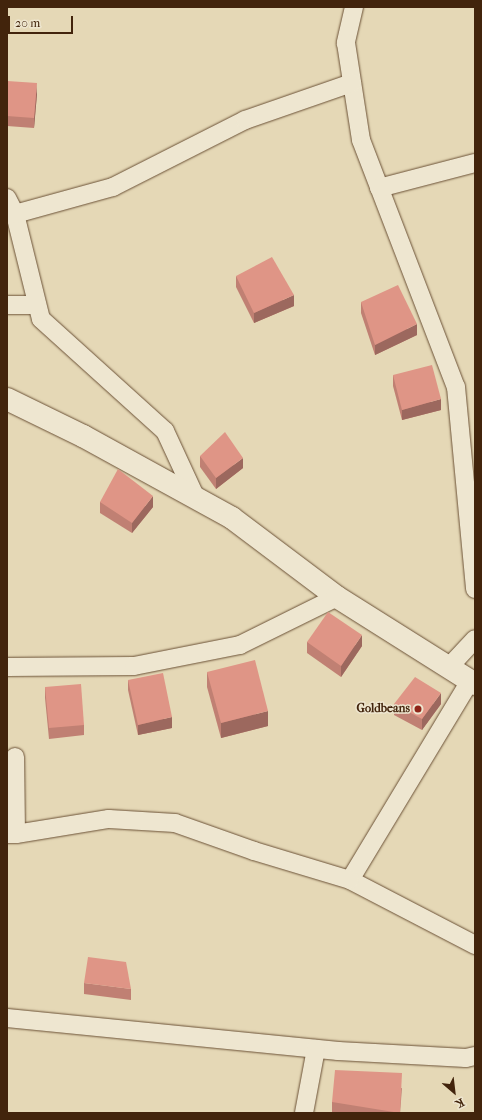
<!DOCTYPE html>
<style>
body{margin:0}
#map{position:relative;width:482px;height:1120px;overflow:hidden;background:#e5d8b6;font-family:"IM FELL French Canon",serif}
div>[style]{position:absolute}
.roads{filter:drop-shadow(0 0 1px #6b5136) drop-shadow(0 0 1px #6b5136)}
.street>*{height:18px;margin:-9px;padding:0 9px;transform-origin:9px;border-radius:9px;background:#eee6d0}
.secondary>*{height:22px;margin:-11px;padding:0 11px;transform-origin:11px;border-radius:11px;background:#eee6d0}
.wall>*{inset:0;background:#c08073}
.shaded-wall>*{inset:0;background:#9c685e}
.building>*{inset:0;background:#df9586}
.dots>*{width:11px;height:11px;translate:-50% -50%;box-sizing:border-box;border:2px solid #eee6d0;border-radius:50%}
span{translate:-50% -50%;white-space:nowrap;text-align:center;line-height:1.15;-webkit-text-stroke:3px #eee6d0;paint-order:stroke}
.poi-label{font-size:12px;color:#42240c;font-weight:700}
.right{translate:-100% -50%;text-align:right}
.frame{position:absolute;inset:0;border:8px solid #42240c;pointer-events:none}
.north{position:absolute;left:434px;top:1072px;width:40px;height:40px;-webkit-text-stroke:3px #eee6d0;paint-order:stroke;rotate:152deg;font-size:11px;font-weight:700;line-height:16px;text-align:center;color:#42240c}
.north::after{content:'';display:block;margin:auto;width:14px;height:18px;background:#42240c;clip-path:polygon(50% 0,100% 100%,50% 72%,0 100%)}
.scale{position:absolute;left:8px;top:16px;width:65px;height:18px;box-sizing:border-box;border:2px solid #42240c;border-top:0;padding-left:5px;font-size:12px;line-height:14px;white-space:nowrap;color:#42240c;-webkit-text-stroke:3px #eee6d0;paint-order:stroke}
</style>
<div id="map">
<div class="roads">
<div class="street">
<div style="left:354px;top:7px;width:37px;rotate:103deg"></div>
<div style="left:346px;top:43px;width:98px;rotate:81.2deg"></div>
<div style="left:361px;top:140px;width:265px;rotate:69deg"></div>
<div style="left:456px;top:387px;width:203px;rotate:84.6deg"></div>
<div style="left:379px;top:188px;width:99px;rotate:-14.6deg"></div>
<div style="left:7px;top:198px;width:18px;rotate:63deg"></div>
<div style="left:15px;top:214px;width:108px;rotate:76.1deg"></div>
<div style="left:41px;top:319px;width:167px;rotate:42.1deg"></div>
<div style="left:165px;top:431px;width:74px;rotate:65.2deg"></div>
<div style="left:15px;top:214px;width:102px;rotate:-15.4deg"></div>
<div style="left:113px;top:187px;width:148px;rotate:-26.9deg"></div>
<div style="left:245px;top:120px;width:113px;rotate:-19.1deg"></div>
<div style="left:7px;top:305px;width:30px"></div>
<div style="left:7px;top:667px;width:127px;rotate:-0.5deg"></div>
<div style="left:134px;top:666px;width:108px;rotate:-11.2deg"></div>
<div style="left:240px;top:645px;width:108px;rotate:-26.3deg"></div>
<div style="left:449px;top:667px;width:38px;rotate:-47deg"></div>
<div style="left:470px;top:681px;width:232px;rotate:121.1deg"></div>
<div style="left:350px;top:880px;width:141px;rotate:27.5deg"></div>
<div style="left:7px;top:834px;width:9px"></div>
<div style="left:16px;top:834px;width:77px;rotate:-90.7deg"></div>
<div style="left:16px;top:834px;width:94px;rotate:-9.2deg"></div>
<div style="left:109px;top:819px;width:66px;rotate:3.5deg"></div>
<div style="left:175px;top:823px;width:84px;rotate:19.5deg"></div>
<div style="left:254px;top:851px;width:100px;rotate:16.8deg"></div>
<div style="left:7px;top:1018px;width:333px;rotate:5.7deg"></div>
<div style="left:338px;top:1051px;width:128px;rotate:3.1deg"></div>
<div style="left:466px;top:1058px;width:9px;rotate:-13deg"></div>
<div style="left:304px;top:1113px;width:65px;rotate:-79.4deg"></div>
</div>
<div class="secondary">
<div style="left:7px;top:399px;width:85px;rotate:26deg"></div>
<div style="left:83px;top:436px;width:170px;rotate:28.8deg"></div>
<div style="left:232px;top:518px;width:131px;rotate:37deg"></div>
<div style="left:337px;top:597px;width:163px;rotate:32.2deg"></div>
</div>
</div>
<div class="wall">
<div style="clip-path:polygon(7px 81px,37px 94px,34px 128px,7px 126px)"></div>
<div style="clip-path:polygon(236px 276px,294px 306px,254px 323px,236px 287px)"></div>
<div style="clip-path:polygon(361px 302px,417px 335px,375px 355px,361px 313px)"></div>
<div style="clip-path:polygon(393px 375px,441px 410px,402px 420px,393px 386px)"></div>
<div style="clip-path:polygon(200px 456px,243px 468px,216px 489px,200px 467px)"></div>
<div style="clip-path:polygon(100px 502px,153px 507px,132px 533px,100px 513px)"></div>
<div style="clip-path:polygon(307px 642px,362px 646px,341px 677px,307px 653px)"></div>
<div style="clip-path:polygon(207px 672px,268px 726px,221px 738px,207px 687px)"></div>
<div style="clip-path:polygon(128px 680px,172px 728px,138px 735px,128px 690px)"></div>
<div style="clip-path:polygon(45px 687px,84px 725px,84px 735px,49px 739px,45px 698px)"></div>
<div style="clip-path:polygon(394px 704px,441px 704px,422px 730px,394px 715px)"></div>
<div style="clip-path:polygon(84px 983px,131px 989px,131px 1000px,84px 994px)"></div>
<div style="clip-path:polygon(402px 1088px,400px 1113px,332px 1113px,332px 1102px)"></div>
</div>
<div class="shaded-wall">
<div style="clip-path:polygon(37px 83px,37px 94px,34px 128px,34px 118px)"></div>
<div style="clip-path:polygon(294px 295px,294px 306px,254px 323px,254px 313px)"></div>
<div style="clip-path:polygon(417px 324px,417px 335px,375px 355px,375px 345px)"></div>
<div style="clip-path:polygon(441px 399px,441px 410px,402px 420px,402px 410px)"></div>
<div style="clip-path:polygon(243px 458px,243px 468px,216px 489px,216px 478px)"></div>
<div style="clip-path:polygon(153px 496px,153px 507px,132px 533px,132px 523px)"></div>
<div style="clip-path:polygon(362px 635px,362px 646px,341px 677px,341px 666px)"></div>
<div style="clip-path:polygon(441px 693px,441px 704px,422px 730px,422px 719px)"></div>
<div style="clip-path:polygon(268px 711px,268px 726px,221px 738px,221px 723px)"></div>
<div style="clip-path:polygon(172px 717px,172px 728px,138px 735px,138px 725px)"></div>
</div>
<div class="building">
<div style="clip-path:polygon(7px 81px,37px 83px,34px 118px,7px 116px)"></div>
<div style="clip-path:polygon(272px 257px,294px 295px,254px 313px,236px 276px)"></div>
<div style="clip-path:polygon(398px 285px,417px 324px,375px 345px,361px 302px)"></div>
<div style="clip-path:polygon(432px 365px,441px 399px,402px 410px,393px 375px)"></div>
<div style="clip-path:polygon(225px 432px,243px 458px,216px 478px,200px 456px)"></div>
<div style="clip-path:polygon(118px 469px,153px 496px,132px 523px,100px 502px)"></div>
<div style="clip-path:polygon(328px 612px,362px 635px,341px 666px,307px 642px)"></div>
<div style="clip-path:polygon(255px 660px,268px 711px,221px 723px,207px 672px)"></div>
<div style="clip-path:polygon(163px 673px,172px 717px,138px 725px,128px 680px)"></div>
<div style="clip-path:polygon(415px 677px,441px 693px,422px 719px,394px 704px)"></div>
<div style="clip-path:polygon(81px 684px,84px 725px,49px 728px,45px 687px)"></div>
<div style="clip-path:polygon(88px 957px,126px 962px,131px 989px,84px 983px)"></div>
<div style="clip-path:polygon(335px 1070px,402px 1073px,400px 1113px,332px 1102px)"></div>
</div>
<div class="dots">
<div style="left:418px;top:709px;background:#8f2418"></div>
</div>
<div class="poi-label">
<span class="right" style="left:410px;top:709px">Goldbeans</span>
</div>
<div class="frame"></div>
<div class="north">K</div>
<div class="scale">20 m</div>
</div>
